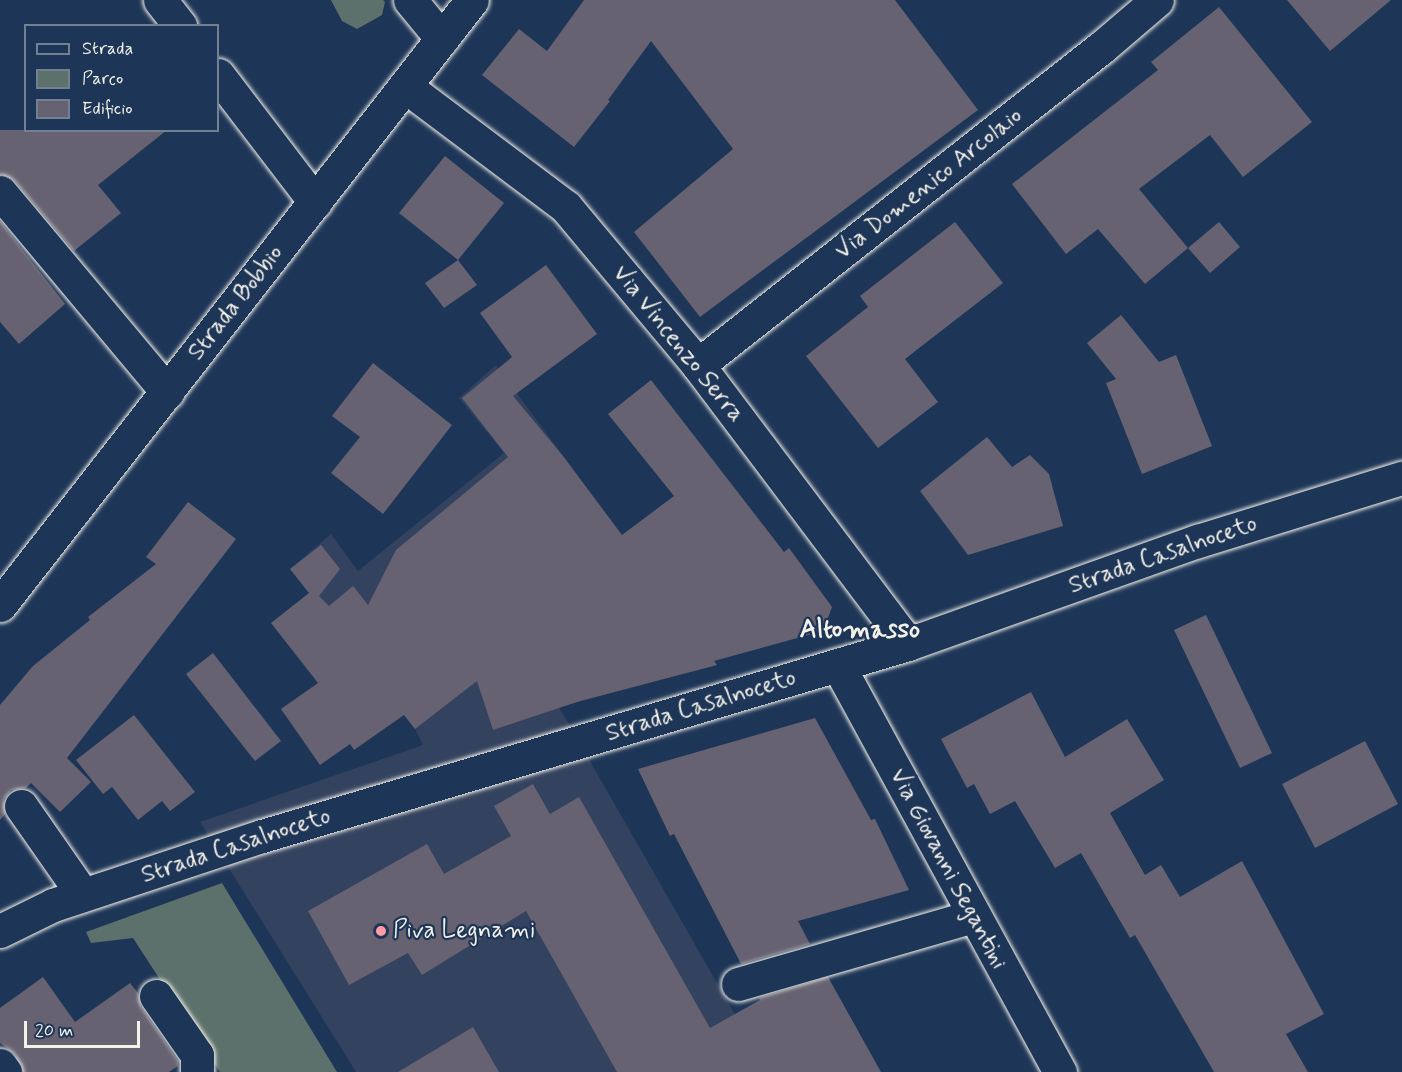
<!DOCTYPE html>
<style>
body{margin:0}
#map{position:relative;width:1402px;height:1072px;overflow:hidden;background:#1d3557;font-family:Mynerve,sans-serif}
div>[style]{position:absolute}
.built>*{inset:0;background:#33425f}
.green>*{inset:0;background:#5d716c}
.building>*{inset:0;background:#666272}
.roads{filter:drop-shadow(0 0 2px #f4f1e8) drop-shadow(0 0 2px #f4f1e8)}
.minor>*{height:33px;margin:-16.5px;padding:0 16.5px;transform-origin:16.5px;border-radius:16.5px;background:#1d3557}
.major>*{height:33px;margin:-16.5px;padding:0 16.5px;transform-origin:16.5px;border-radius:16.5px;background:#1d3557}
.dots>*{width:16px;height:16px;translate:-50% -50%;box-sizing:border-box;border:3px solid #1d3557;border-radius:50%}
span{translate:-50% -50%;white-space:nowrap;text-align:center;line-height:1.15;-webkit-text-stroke:4.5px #1d3557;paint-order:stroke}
.street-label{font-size:24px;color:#f4f1e8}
.poi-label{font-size:24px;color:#f4f1e8}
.left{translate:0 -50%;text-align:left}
.neighbourhood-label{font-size:26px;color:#f4f1e8;font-weight:700}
.legend{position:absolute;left:24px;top:24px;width:195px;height:108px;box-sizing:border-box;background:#1d3557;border:2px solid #738091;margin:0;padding:8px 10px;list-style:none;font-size:18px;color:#f4f1e8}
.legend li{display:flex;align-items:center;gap:12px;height:30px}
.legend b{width:30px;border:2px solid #738091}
.scale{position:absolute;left:24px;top:1021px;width:116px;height:27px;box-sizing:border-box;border:3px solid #f4f1e8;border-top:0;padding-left:8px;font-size:18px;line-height:21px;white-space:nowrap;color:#f4f1e8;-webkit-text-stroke:4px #1d3557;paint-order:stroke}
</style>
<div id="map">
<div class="built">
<div style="clip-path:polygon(496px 365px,717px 665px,559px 707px,768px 1072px,356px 1072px,200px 822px,423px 745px,415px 729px,290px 569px,331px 534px,358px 571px,504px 453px,459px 398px)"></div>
</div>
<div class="green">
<div style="clip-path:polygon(331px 0,383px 0,385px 2px,382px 15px,357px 29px,342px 21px)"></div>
<div style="clip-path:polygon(222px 883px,337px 1072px,220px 1072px,133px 938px,91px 943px,86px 932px)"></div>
</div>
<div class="building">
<div style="clip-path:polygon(584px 0,895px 0,978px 110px,700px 317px,634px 232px,733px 149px,651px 41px,608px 100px,610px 101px,574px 147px,482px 75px,519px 29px,547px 51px)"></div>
<div style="clip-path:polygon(1287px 0,1391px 0,1330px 51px)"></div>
<div style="clip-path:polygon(1219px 7px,1312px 122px,1243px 177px,1210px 135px,1139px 189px,1188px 248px,1145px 284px,1098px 229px,1066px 254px,1012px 184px,1158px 70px,1151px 62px)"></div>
<div style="clip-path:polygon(0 130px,167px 130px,98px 185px,121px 213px,74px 251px,14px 180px,0 174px)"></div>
<div style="clip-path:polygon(445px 156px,504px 203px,458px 260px,399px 213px)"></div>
<div style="clip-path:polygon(0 221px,65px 304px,19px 344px,0 322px)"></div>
<div style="clip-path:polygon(955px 222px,1003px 283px,905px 359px,938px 402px,878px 448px,806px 356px,868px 307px,860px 296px)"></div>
<div style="clip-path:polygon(1219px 222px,1240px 247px,1210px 273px,1188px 248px)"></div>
<div style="clip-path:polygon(458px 260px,477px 285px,444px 308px,425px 283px)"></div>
<div style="clip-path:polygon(546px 265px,597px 334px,513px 396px,563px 456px,622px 535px,674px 496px,608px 414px,651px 380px,784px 552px,789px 548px,832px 607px,823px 631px,714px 661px,717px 665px,580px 701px,493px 730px,477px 681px,415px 729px,404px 715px,354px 750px,350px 744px,320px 765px,281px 709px,318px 683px,271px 623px,309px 593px,290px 569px,321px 545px,340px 569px,319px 596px,329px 606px,353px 586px,368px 605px,396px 550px,508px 457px,462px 398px,512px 357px,480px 313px)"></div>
<div style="clip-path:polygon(1121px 315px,1159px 362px,1176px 355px,1212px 446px,1142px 474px,1106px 383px,1116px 379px,1087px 343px)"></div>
<div style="clip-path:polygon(373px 363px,452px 425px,383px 514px,331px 473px,360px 437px,332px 416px)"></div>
<div style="clip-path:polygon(987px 437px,1012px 467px,1030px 455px,1049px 474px,1063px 526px,968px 555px,920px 491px)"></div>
<div style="clip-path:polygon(188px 502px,236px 539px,67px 758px,91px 782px,60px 812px,31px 783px,26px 788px,11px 790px,4px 799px,5px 814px,0 820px,0 705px,33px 666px,90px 620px,88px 617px,156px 564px,146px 557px)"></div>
<div style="clip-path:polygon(1206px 615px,1272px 753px,1240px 768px,1174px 630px)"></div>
<div style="clip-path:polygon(213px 653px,281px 741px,255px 761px,186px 674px)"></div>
<div style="clip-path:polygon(1031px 692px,1065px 757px,1127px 719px,1164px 780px,1110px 813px,1145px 875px,1161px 865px,1180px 897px,1242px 861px,1324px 1014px,1286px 1034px,1308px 1072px,1214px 1072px,1135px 935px,1130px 938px,1081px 853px,1055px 868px,1015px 801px,990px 814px,974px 784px,967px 788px,941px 739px)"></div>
<div style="clip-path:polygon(134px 715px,195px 792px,170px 811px,162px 801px,138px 820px,112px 787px,103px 794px,76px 760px)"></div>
<div style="clip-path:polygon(815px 718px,871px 820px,875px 819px,909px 890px,798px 921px,810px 944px,741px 964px,674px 834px,670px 836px,638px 769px)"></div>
<div style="clip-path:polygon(1365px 741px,1398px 804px,1315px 848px,1282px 784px)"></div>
<div style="clip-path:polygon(533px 784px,550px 814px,579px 797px,710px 1028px,760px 1000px,759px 998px,828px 977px,881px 1072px,617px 1072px,526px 911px,422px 975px,408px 953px,349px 985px,308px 911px,427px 844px,444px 874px,511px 836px,494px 806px)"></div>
<div style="clip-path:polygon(43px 977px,75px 1022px,130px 983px,138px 993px,141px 1007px,178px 1061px,178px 1066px,169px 1072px,23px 1072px,15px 1054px,0 1043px,0 1008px)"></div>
<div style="clip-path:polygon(473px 1027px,499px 1072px,398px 1072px)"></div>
</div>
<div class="roads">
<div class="minor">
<div style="left:160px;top:0;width:33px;rotate:52deg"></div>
<div style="left:410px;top:0;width:50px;rotate:50.6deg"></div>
<div style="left:218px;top:75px;width:160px;rotate:52.6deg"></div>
<div style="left:405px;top:86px;width:201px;rotate:36.9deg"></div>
<div style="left:566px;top:207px;width:206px;rotate:50.1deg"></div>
<div style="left:698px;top:365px;width:349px;rotate:53deg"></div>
<div style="left:0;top:192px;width:261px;rotate:50.1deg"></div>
<div style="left:698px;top:365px;width:514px;rotate:-38.21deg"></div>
<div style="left:1102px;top:47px;width:72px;rotate:-40.5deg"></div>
<div style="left:838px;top:665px;width:464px;rotate:61.4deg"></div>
<div style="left:21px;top:806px;width:108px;rotate:55.1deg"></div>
<div style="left:0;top:931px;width:59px;rotate:-26.1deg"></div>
<div style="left:53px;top:905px;width:220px;rotate:-18.3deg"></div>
<div style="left:262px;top:836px;width:674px;rotate:-16.55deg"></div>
<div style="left:908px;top:644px;width:308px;rotate:-19.6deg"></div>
<div style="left:1198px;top:541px;width:214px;rotate:-17.2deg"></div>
<div style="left:738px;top:984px;width:245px;rotate:-16.1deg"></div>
<div style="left:156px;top:996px;width:72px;rotate:55.2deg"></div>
<div style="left:197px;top:1055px;width:17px;rotate:90deg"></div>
<div style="left:0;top:1065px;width:9px;rotate:54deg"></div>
</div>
<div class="major">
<div style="left:0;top:605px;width:767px;rotate:-52.04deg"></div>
</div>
</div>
<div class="dots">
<div style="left:381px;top:931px;background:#ff9aa2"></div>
</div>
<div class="street-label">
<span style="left:929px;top:184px;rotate:-38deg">Via Domenico Arcolaio</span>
<span style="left:236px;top:303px;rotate:-52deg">Strada Bobbio</span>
<span style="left:678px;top:344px;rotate:51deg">Via Vincenzo Serra</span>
<span style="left:1163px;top:555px;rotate:-19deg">Strada Casalnoceto</span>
<span style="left:701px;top:706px;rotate:-17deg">Strada Casalnoceto</span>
<span style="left:236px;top:846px;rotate:-18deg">Strada Casalnoceto</span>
<span style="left:948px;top:869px;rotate:62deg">Via Giovanni Segantini</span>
</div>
<div class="poi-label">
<span class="left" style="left:393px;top:931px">Piva Legnami</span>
</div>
<div class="neighbourhood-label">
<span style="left:860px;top:631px">Altomasso</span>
</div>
<ul class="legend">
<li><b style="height:8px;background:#1d3557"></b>Strada</li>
<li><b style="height:16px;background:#5d716c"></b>Parco</li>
<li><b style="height:16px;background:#666272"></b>Edificio</li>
</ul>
<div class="scale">20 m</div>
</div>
